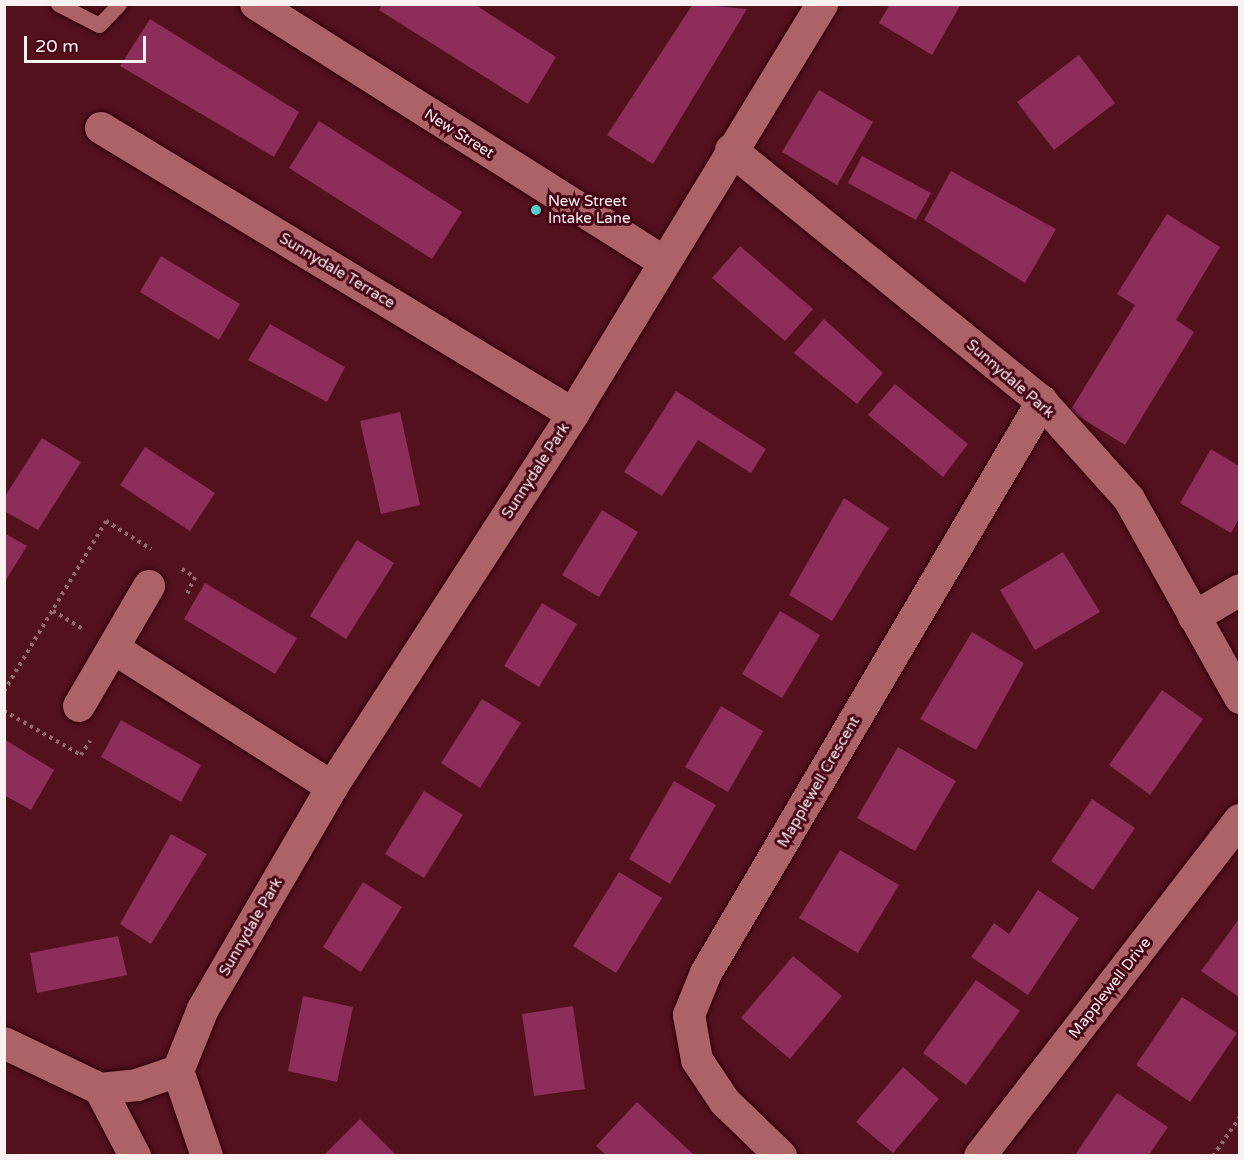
<!DOCTYPE html>
<style>
body{margin:0}
#map{position:relative;width:1244px;height:1160px;overflow:hidden;background:#53111d;font-family:"Varela Round",sans-serif}
div>[style]{position:absolute}
.building>*{inset:0;background:#8d2d5a}
.path>*{height:4px;margin-top:-2px;transform-origin:0;background:repeating-linear-gradient(90deg,#946870 0 3px,transparent 0 7.5px)}
.roads{filter:drop-shadow(0 0 2px #30010a) drop-shadow(0 0 2px #30010a)}
.service>*{height:15px;margin:-7.5px;padding:0 7.5px;transform-origin:7.5px;border-radius:7.5px;background:#ad6268}
.minor>*{height:32px;margin:-16px;padding:0 16px;transform-origin:16px;border-radius:16px;background:#ad6268}
.dots>*{width:16px;height:16px;translate:-50% -50%;box-sizing:border-box;border:3px solid #470414;border-radius:50%}
span{translate:-50% -50%;white-space:nowrap;text-align:center;line-height:1.15;-webkit-text-stroke:6px #470414;paint-order:stroke}
.street-label{font-size:15px;color:#faf1f1}
.poi-label{font-size:15px;color:#faf1f1}
.left{translate:0 -50%;text-align:left}
.frame{position:absolute;inset:0;border:6px solid #faf1f1;pointer-events:none}
.scale{position:absolute;left:24px;top:36px;width:122px;height:27px;box-sizing:border-box;border:3px solid #faf1f1;border-top:0;padding-left:8px;font-size:18px;line-height:21px;white-space:nowrap;color:#faf1f1;-webkit-text-stroke:4px #470414;paint-order:stroke}
</style>
<div id="map">
<div class="building">
<div style="clip-path:polygon(382px 4px,474px 4px,556px 57px,528px 104px,379px 10px)"></div>
<div style="clip-path:polygon(693px 4px,747px 9px,653px 164px,607px 135px)"></div>
<div style="clip-path:polygon(890px 4px,961px 4px,932px 55px,879px 23px)"></div>
<div style="clip-path:polygon(150px 19px,299px 112px,274px 157px,120px 66px)"></div>
<div style="clip-path:polygon(1079px 55px,1115px 103px,1054px 150px,1017px 102px)"></div>
<div style="clip-path:polygon(819px 90px,873px 122px,837px 185px,782px 152px)"></div>
<div style="clip-path:polygon(319px 121px,462px 212px,432px 259px,289px 168px)"></div>
<div style="clip-path:polygon(862px 156px,931px 193px,916px 220px,848px 183px)"></div>
<div style="clip-path:polygon(951px 171px,1056px 229px,1025px 283px,924px 220px)"></div>
<div style="clip-path:polygon(1167px 214px,1220px 247px,1176px 320px,1194px 332px,1125px 445px,1070px 411px,1135px 305px,1117px 294px)"></div>
<div style="clip-path:polygon(740px 246px,813px 309px,785px 341px,712px 278px)"></div>
<div style="clip-path:polygon(161px 256px,240px 304px,219px 340px,140px 292px)"></div>
<div style="clip-path:polygon(824px 319px,883px 373px,857px 404px,794px 353px)"></div>
<div style="clip-path:polygon(270px 324px,345px 367px,327px 402px,248px 360px)"></div>
<div style="clip-path:polygon(895px 384px,968px 444px,943px 477px,868px 415px)"></div>
<div style="clip-path:polygon(676px 391px,766px 449px,751px 473px,698px 440px,662px 496px,624px 472px)"></div>
<div style="clip-path:polygon(400px 412px,420px 505px,381px 514px,360px 421px)"></div>
<div style="clip-path:polygon(42px 438px,81px 462px,38px 530px,4px 511px,4px 498px)"></div>
<div style="clip-path:polygon(145px 447px,215px 493px,190px 531px,120px 485px)"></div>
<div style="clip-path:polygon(1211px 449px,1239px 466px,1239px 519px,1231px 533px,1180px 503px)"></div>
<div style="clip-path:polygon(844px 498px,889px 528px,832px 621px,789px 595px)"></div>
<div style="clip-path:polygon(602px 510px,638px 532px,599px 597px,562px 575px)"></div>
<div style="clip-path:polygon(4px 533px,27px 546px,4px 583px)"></div>
<div style="clip-path:polygon(357px 540px,394px 563px,346px 639px,310px 616px)"></div>
<div style="clip-path:polygon(1063px 552px,1100px 612px,1035px 650px,1000px 590px)"></div>
<div style="clip-path:polygon(205px 583px,297px 638px,275px 674px,184px 619px)"></div>
<div style="clip-path:polygon(542px 603px,577px 624px,539px 687px,504px 666px)"></div>
<div style="clip-path:polygon(780px 611px,820px 635px,782px 698px,742px 674px)"></div>
<div style="clip-path:polygon(972px 632px,1024px 663px,976px 750px,920px 719px)"></div>
<div style="clip-path:polygon(1162px 690px,1203px 719px,1150px 795px,1109px 765px)"></div>
<div style="clip-path:polygon(482px 699px,521px 723px,480px 788px,441px 763px)"></div>
<div style="clip-path:polygon(721px 706px,763px 731px,728px 792px,685px 767px)"></div>
<div style="clip-path:polygon(121px 720px,201px 765px,181px 802px,101px 757px)"></div>
<div style="clip-path:polygon(4px 739px,54px 770px,31px 810px,4px 795px)"></div>
<div style="clip-path:polygon(898px 747px,956px 781px,915px 851px,857px 818px)"></div>
<div style="clip-path:polygon(674px 781px,716px 805px,670px 884px,629px 859px)"></div>
<div style="clip-path:polygon(424px 791px,463px 815px,424px 878px,385px 854px)"></div>
<div style="clip-path:polygon(1092px 799px,1135px 828px,1093px 890px,1051px 861px)"></div>
<div style="clip-path:polygon(171px 834px,207px 854px,151px 944px,120px 924px)"></div>
<div style="clip-path:polygon(840px 850px,899px 885px,858px 953px,799px 918px)"></div>
<div style="clip-path:polygon(619px 872px,662px 898px,616px 973px,573px 946px)"></div>
<div style="clip-path:polygon(363px 882px,402px 907px,361px 972px,323px 947px)"></div>
<div style="clip-path:polygon(1038px 890px,1079px 918px,1028px 995px,971px 957px,994px 923px,1009px 934px)"></div>
<div style="clip-path:polygon(1239px 919px,1239px 997px,1201px 971px)"></div>
<div style="clip-path:polygon(118px 936px,127px 975px,37px 993px,30px 953px)"></div>
<div style="clip-path:polygon(793px 956px,842px 996px,790px 1059px,741px 1018px)"></div>
<div style="clip-path:polygon(976px 980px,1020px 1011px,966px 1085px,923px 1053px)"></div>
<div style="clip-path:polygon(303px 996px,353px 1007px,337px 1082px,288px 1071px)"></div>
<div style="clip-path:polygon(1182px 997px,1237px 1033px,1190px 1102px,1136px 1065px)"></div>
<div style="clip-path:polygon(573px 1006px,585px 1089px,534px 1096px,522px 1014px)"></div>
<div style="clip-path:polygon(903px 1067px,939px 1099px,893px 1153px,856px 1122px)"></div>
<div style="clip-path:polygon(1117px 1093px,1168px 1127px,1149px 1155px,1075px 1155px)"></div>
<div style="clip-path:polygon(637px 1102px,694px 1155px,606px 1155px,596px 1146px)"></div>
<div style="clip-path:polygon(360px 1119px,396px 1155px,324px 1155px)"></div>
</div>
<div class="path">
<div style="left:182px;top:569px;width:15px;rotate:32deg"></div>
<div style="left:195px;top:577px;width:19px;rotate:115deg"></div>
<div style="left:53px;top:611px;width:35px;rotate:31deg"></div>
<div style="left:4px;top:691px;width:198px;rotate:-59deg"></div>
<div style="left:106px;top:521px;width:53px;rotate:31.9deg"></div>
<div style="left:4px;top:711px;width:89px;rotate:29.7deg"></div>
<div style="left:81px;top:755px;width:17px;rotate:-57deg"></div>
<div style="left:1213px;top:1156px;width:47px;rotate:-55.3deg"></div>
</div>
<div class="roads">
<div class="service">
<div style="left:58px;top:4px;width:46px;rotate:27.1deg"></div>
<div style="left:99px;top:25px;width:29px;rotate:-46deg"></div>
</div>
<div class="minor">
<div style="left:256px;top:4px;width:481px;rotate:32.3deg"></div>
<div style="left:101px;top:128px;width:552px;rotate:31.21deg"></div>
<div style="left:731px;top:150px;width:400px;rotate:39deg"></div>
<div style="left:1042px;top:402px;width:130px;rotate:48.1deg"></div>
<div style="left:1129px;top:499px;width:228px;rotate:60.8deg"></div>
<div style="left:1194px;top:617px;width:53px;rotate:-30.4deg"></div>
<div style="left:113px;top:648px;width:259px;rotate:32.4deg"></div>
<div style="left:79px;top:706px;width:139px;rotate:-59.7deg"></div>
<div style="left:4px;top:1043px;width:106px;rotate:25.6deg"></div>
<div style="left:100px;top:1089px;width:37px;rotate:-6deg"></div>
<div style="left:137px;top:1085px;width:43px;rotate:-18.9deg"></div>
<div style="left:178px;top:1071px;width:67px;rotate:-68deg"></div>
<div style="left:203px;top:1009px;width:257px;rotate:-59.8deg"></div>
<div style="left:332px;top:787px;width:444px;rotate:-57.1deg"></div>
<div style="left:573px;top:414px;width:480px;rotate:-58.7deg"></div>
<div style="left:178px;top:1071px;width:90px;rotate:71.2deg"></div>
<div style="left:100px;top:1089px;width:76px;rotate:62.4deg"></div>
<div style="left:781px;top:1156px;width:78px;rotate:-136deg"></div>
<div style="left:725px;top:1102px;width:50px;rotate:-123.7deg"></div>
<div style="left:697px;top:1060px;width:46px;rotate:-100.1deg"></div>
<div style="left:689px;top:1015px;width:45px;rotate:-68deg"></div>
<div style="left:706px;top:973px;width:663px;rotate:-59.53deg"></div>
<div style="left:980px;top:1156px;width:425px;rotate:-52.3deg"></div>
</div>
</div>
<div class="dots">
<div style="left:536px;top:210px;background:#52cdcd"></div>
</div>
<div class="street-label">
<span style="left:459px;top:134px;rotate:32deg">New Street</span>
<span style="left:337px;top:271px;rotate:31deg">Sunnydale Terrace</span>
<span style="left:1010px;top:379px;rotate:41deg">Sunnydale Park</span>
<span style="left:536px;top:471px;rotate:-57deg">Sunnydale Park</span>
<span style="left:819px;top:782px;rotate:-60deg">Mapplewell Crescent</span>
<span style="left:251px;top:927px;rotate:-60deg">Sunnydale Park</span>
<span style="left:1110px;top:988px;rotate:-52deg">Mapplewell Drive</span>
</div>
<div class="poi-label">
<span class="left" style="left:548px;top:210px">New Street<br>Intake Lane</span>
</div>
<div class="frame"></div>
<div class="scale">20 m</div>
</div>
